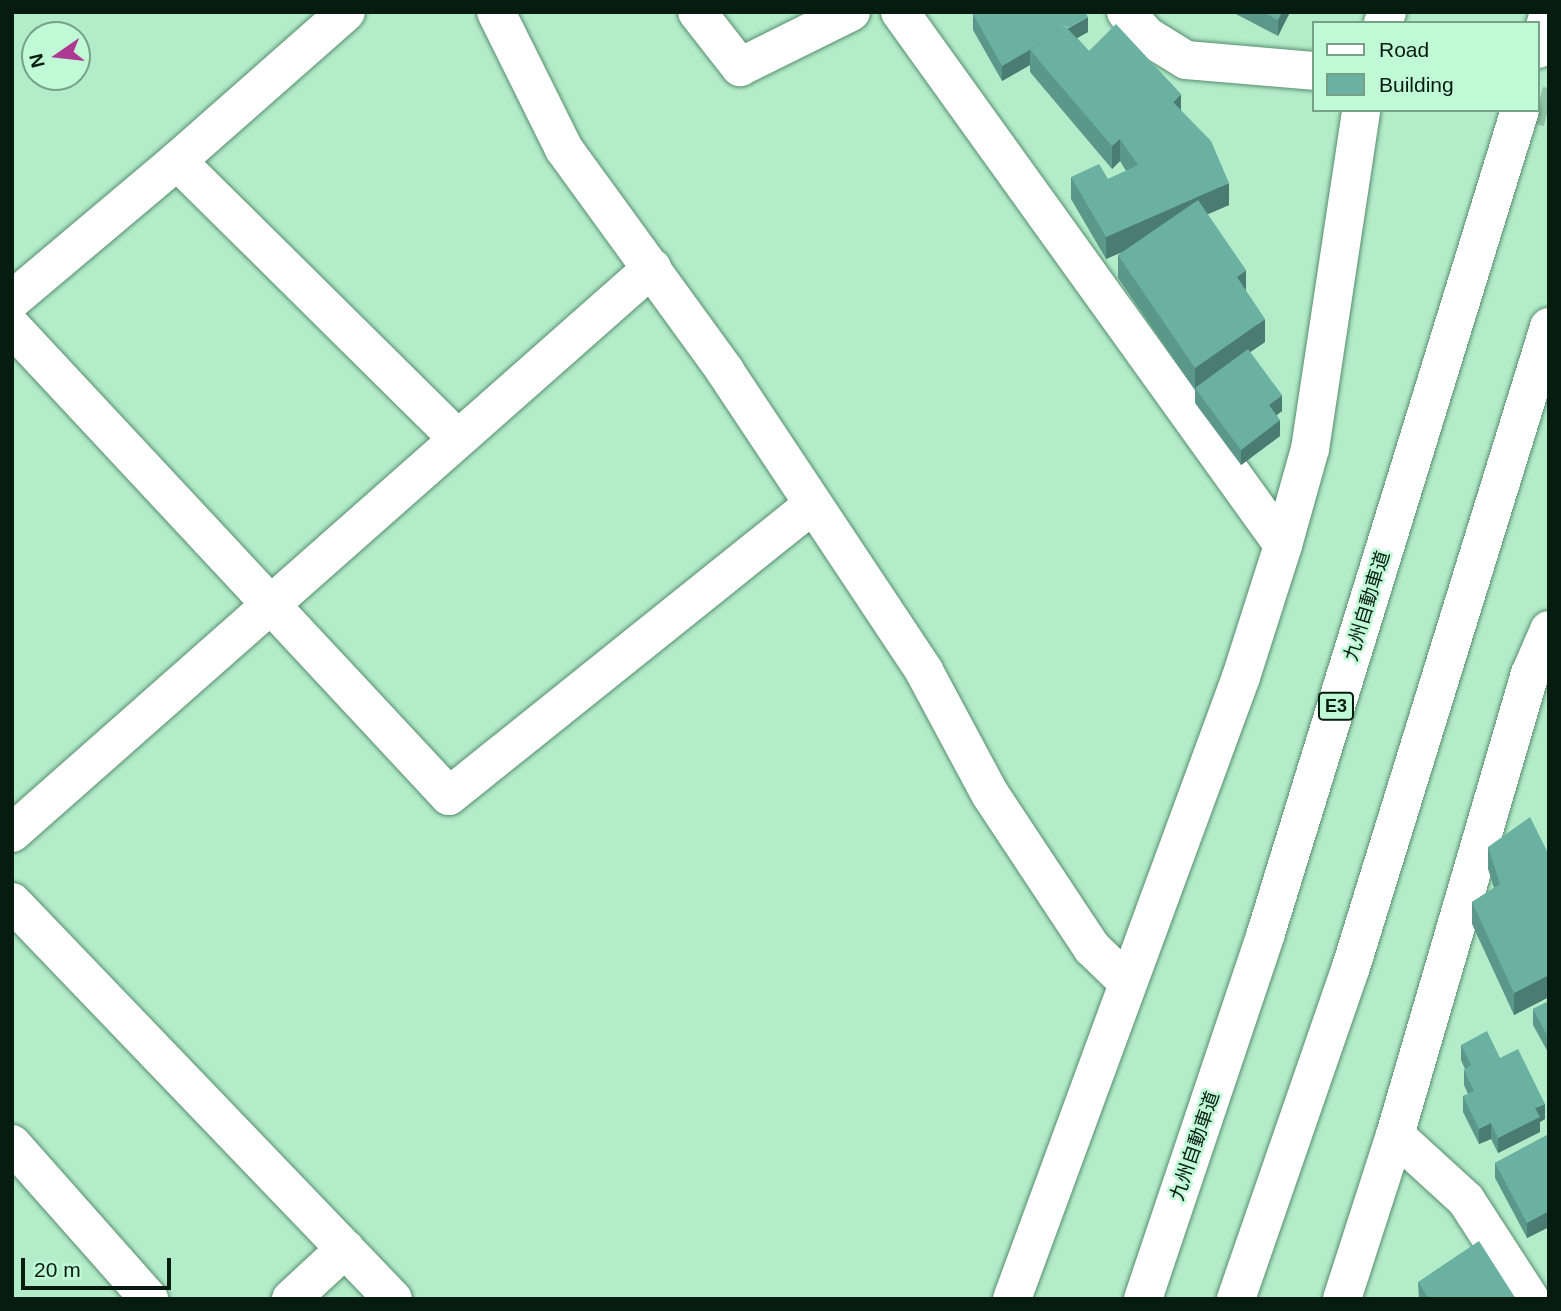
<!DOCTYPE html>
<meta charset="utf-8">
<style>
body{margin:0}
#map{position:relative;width:1561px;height:1311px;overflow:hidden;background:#b3ecc9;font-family:Arial,"Noto Sans JP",sans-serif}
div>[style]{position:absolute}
.street-tunnel>*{height:38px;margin-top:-19px;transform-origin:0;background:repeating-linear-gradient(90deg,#90c2a4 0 38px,transparent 0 57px)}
.roads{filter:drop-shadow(0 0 2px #578d6e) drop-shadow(0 0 2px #578d6e)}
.street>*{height:38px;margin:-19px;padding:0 19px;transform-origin:19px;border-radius:19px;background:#fff}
.highway>*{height:38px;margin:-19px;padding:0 19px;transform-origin:19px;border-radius:19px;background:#fff}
.wall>*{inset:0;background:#5c988a}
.shaded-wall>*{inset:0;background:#4b7c71}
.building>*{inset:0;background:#6bb1a1}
span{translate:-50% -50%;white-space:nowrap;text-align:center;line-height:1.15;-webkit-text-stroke:5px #c0f9d6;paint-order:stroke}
.shield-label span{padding:2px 5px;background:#c0f9d6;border:2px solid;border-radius:5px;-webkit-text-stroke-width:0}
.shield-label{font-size:18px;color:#061c10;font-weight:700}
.street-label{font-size:19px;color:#061c10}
.frame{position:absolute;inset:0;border:14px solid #061c10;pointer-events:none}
.legend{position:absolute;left:1312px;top:21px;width:228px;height:91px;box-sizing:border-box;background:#c0f9d6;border:2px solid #76a187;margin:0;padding:9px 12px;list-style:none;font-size:21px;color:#061c10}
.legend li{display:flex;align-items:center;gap:14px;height:35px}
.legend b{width:35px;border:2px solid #76a187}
.north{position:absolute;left:21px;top:21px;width:70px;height:70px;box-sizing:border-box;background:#c0f9d6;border:2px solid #76a187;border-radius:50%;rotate:256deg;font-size:19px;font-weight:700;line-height:28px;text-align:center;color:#061c10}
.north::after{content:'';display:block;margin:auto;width:24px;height:32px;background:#ad3993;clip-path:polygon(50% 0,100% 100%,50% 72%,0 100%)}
.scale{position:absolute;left:21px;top:1258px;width:150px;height:32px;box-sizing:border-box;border:4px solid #061c10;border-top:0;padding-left:9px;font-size:21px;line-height:24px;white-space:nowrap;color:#061c10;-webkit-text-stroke:5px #c0f9d6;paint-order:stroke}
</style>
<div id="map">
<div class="street-tunnel">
<div style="left:1538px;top:105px;width:11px;rotate:15deg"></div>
</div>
<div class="roads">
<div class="street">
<div style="left:496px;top:12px;width:153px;rotate:63.6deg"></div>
<div style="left:564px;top:149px;width:274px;rotate:54deg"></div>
<div style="left:725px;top:371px;width:360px;rotate:56.4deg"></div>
<div style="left:924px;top:671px;width:140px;rotate:61.8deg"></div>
<div style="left:990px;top:794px;width:185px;rotate:56.5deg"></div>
<div style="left:1092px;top:948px;width:47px;rotate:44.1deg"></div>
<div style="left:697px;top:12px;width:70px;rotate:52deg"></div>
<div style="left:740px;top:67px;width:124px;rotate:-26.4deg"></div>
<div style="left:900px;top:12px;width:656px;rotate:54.3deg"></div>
<div style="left:1126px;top:12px;width:32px;rotate:49deg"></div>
<div style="left:1147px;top:36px;width:46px;rotate:31.6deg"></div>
<div style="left:1186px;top:60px;width:128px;rotate:4.9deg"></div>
<div style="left:1383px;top:23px;width:12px;rotate:-70deg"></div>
<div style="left:177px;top:161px;width:225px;rotate:-41.4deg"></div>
<div style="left:12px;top:300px;width:216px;rotate:-40.1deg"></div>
<div style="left:177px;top:161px;width:395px;rotate:44.7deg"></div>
<div style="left:12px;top:327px;width:641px;rotate:47.02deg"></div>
<div style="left:449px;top:796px;width:464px;rotate:-38.7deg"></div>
<div style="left:12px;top:833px;width:854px;rotate:-41.44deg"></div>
<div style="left:12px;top:902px;width:550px;rotate:46.18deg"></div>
<div style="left:1395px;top:1135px;width:96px;rotate:42.5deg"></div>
<div style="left:1466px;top:1200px;width:118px;rotate:57.1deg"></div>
<div style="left:12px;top:1144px;width:207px;rotate:48.5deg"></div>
<div style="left:291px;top:1299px;width:74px;rotate:-42.8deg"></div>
<div style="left:1012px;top:1299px;width:663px;rotate:-69.79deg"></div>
<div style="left:1241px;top:677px;width:139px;rotate:-72.3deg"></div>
<div style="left:1283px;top:545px;width:100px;rotate:-74.3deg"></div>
<div style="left:1310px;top:449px;width:343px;rotate:-81.4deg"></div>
<div style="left:1342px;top:1299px;width:172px;rotate:-72.1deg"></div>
<div style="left:1395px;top:1135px;width:480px;rotate:-73.7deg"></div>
<div style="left:1530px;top:674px;width:48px;rotate:-66.6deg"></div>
</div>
<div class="highway">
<div style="left:1538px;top:49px;width:39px;rotate:-73deg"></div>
<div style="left:1143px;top:1299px;width:386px;rotate:-71.4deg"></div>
<div style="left:1266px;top:933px;width:861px;rotate:-72.85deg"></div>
<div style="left:1236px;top:1299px;width:351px;rotate:-70.9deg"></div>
<div style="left:1351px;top:967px;width:670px;rotate:-72.81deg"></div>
</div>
</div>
<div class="wall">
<div style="clip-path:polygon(1232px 12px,1290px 12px,1278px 36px)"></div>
<div style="clip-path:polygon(973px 14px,1088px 32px,1077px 38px,1089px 51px,1181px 110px,1229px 205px,1207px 214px,1246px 291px,1265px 342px,1250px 352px,1282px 411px,1277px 415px,1280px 436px,1241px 465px,1195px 403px,1195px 389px,1195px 390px,1118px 278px,1118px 255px,1122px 252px,1106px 259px,1071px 199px,1071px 177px,1108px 179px,1126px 171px,1120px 161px,1112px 169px,1030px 72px,1030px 65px,1002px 81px,973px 30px)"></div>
<div style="clip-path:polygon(1488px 847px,1549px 855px,1549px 997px,1514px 1015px,1472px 924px,1472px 902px,1494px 888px,1488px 869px)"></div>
<div style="clip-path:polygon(1549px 1001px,1549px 1054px,1533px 1025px,1533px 1009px)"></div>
<div style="clip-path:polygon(1461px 1045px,1500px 1058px,1545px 1119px,1540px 1122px,1540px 1132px,1498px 1153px,1491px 1139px,1479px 1144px,1463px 1112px,1463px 1096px,1468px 1094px,1464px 1085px,1464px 1070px,1465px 1069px,1461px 1060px)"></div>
<div style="clip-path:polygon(1549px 1134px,1549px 1227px,1527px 1238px,1495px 1178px,1495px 1163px)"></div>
<div style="clip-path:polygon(1418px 1282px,1516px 1299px,1419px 1299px)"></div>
</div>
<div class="shaded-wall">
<div style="clip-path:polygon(1282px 12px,1290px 12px,1278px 36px,1278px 20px)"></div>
<div style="clip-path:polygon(1088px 17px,1088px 32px,1038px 60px,1030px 50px,1030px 65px,1002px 81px,1002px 66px)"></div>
<div style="clip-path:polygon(1181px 94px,1181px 116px,1173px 102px)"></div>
<div style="clip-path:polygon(1120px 139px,1120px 161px,1112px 169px,1112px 146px)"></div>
<div style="clip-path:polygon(1229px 183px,1229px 205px,1106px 259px,1106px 237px)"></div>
<div style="clip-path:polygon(1246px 270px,1246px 293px,1237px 277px)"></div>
<div style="clip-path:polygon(1265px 319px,1265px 342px,1195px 390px,1195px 368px)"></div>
<div style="clip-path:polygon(1282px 395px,1282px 411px,1269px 420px,1269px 405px)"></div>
<div style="clip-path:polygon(1280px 420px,1280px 436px,1241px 465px,1241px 450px)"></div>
<div style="clip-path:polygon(1549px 975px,1549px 997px,1514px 1015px,1514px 993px)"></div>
<div style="clip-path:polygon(1545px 1104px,1545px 1119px,1540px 1122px,1540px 1132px,1498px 1153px,1498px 1138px,1535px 1108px)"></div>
<div style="clip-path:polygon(1491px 1123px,1491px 1139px,1479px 1144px,1479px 1129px)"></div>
<div style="clip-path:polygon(1549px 1211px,1549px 1227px,1527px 1238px,1527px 1223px)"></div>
</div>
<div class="building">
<div style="clip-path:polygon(976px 12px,1085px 12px,1088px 17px,1068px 28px,1064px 25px,1031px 49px,1002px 66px,973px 14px)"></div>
<div style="clip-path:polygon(1262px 12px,1282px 12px,1278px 20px)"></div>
<div style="clip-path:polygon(1116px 24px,1181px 94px,1173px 102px,1211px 141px,1229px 183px,1106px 237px,1071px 177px,1099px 164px,1108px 179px,1138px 165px,1120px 139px,1112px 146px,1030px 50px,1064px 25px,1089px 51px)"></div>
<div style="clip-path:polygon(1198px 200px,1246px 270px,1237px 277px,1265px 319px,1195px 368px,1118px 255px)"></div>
<div style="clip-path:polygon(1248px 349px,1282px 395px,1269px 405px,1280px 420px,1241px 450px,1195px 388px)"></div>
<div style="clip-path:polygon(1530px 817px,1549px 855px,1549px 975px,1514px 993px,1472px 902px,1500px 884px,1488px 847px)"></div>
<div style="clip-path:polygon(1549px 1001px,1549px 1039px,1533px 1009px)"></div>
<div style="clip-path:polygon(1487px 1031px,1500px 1058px,1518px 1049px,1545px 1104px,1535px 1108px,1540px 1117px,1498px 1138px,1491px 1123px,1479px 1129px,1463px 1096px,1474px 1091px,1464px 1070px,1471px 1065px,1461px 1045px)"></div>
<div style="clip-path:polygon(1549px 1134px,1549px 1211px,1527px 1223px,1495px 1163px)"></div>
<div style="clip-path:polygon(1479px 1241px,1516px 1299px,1429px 1299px,1418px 1282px)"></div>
</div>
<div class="shield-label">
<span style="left:1336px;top:706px">E3</span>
</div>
<div class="street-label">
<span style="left:1367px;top:606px;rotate:-73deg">九州自動車道</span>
<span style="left:1195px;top:1146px;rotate:-71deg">九州自動車道</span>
</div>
<div class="frame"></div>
<ul class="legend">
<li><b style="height:9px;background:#fff"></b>Road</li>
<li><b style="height:19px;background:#6bb1a1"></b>Building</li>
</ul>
<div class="north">N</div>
<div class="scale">20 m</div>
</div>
